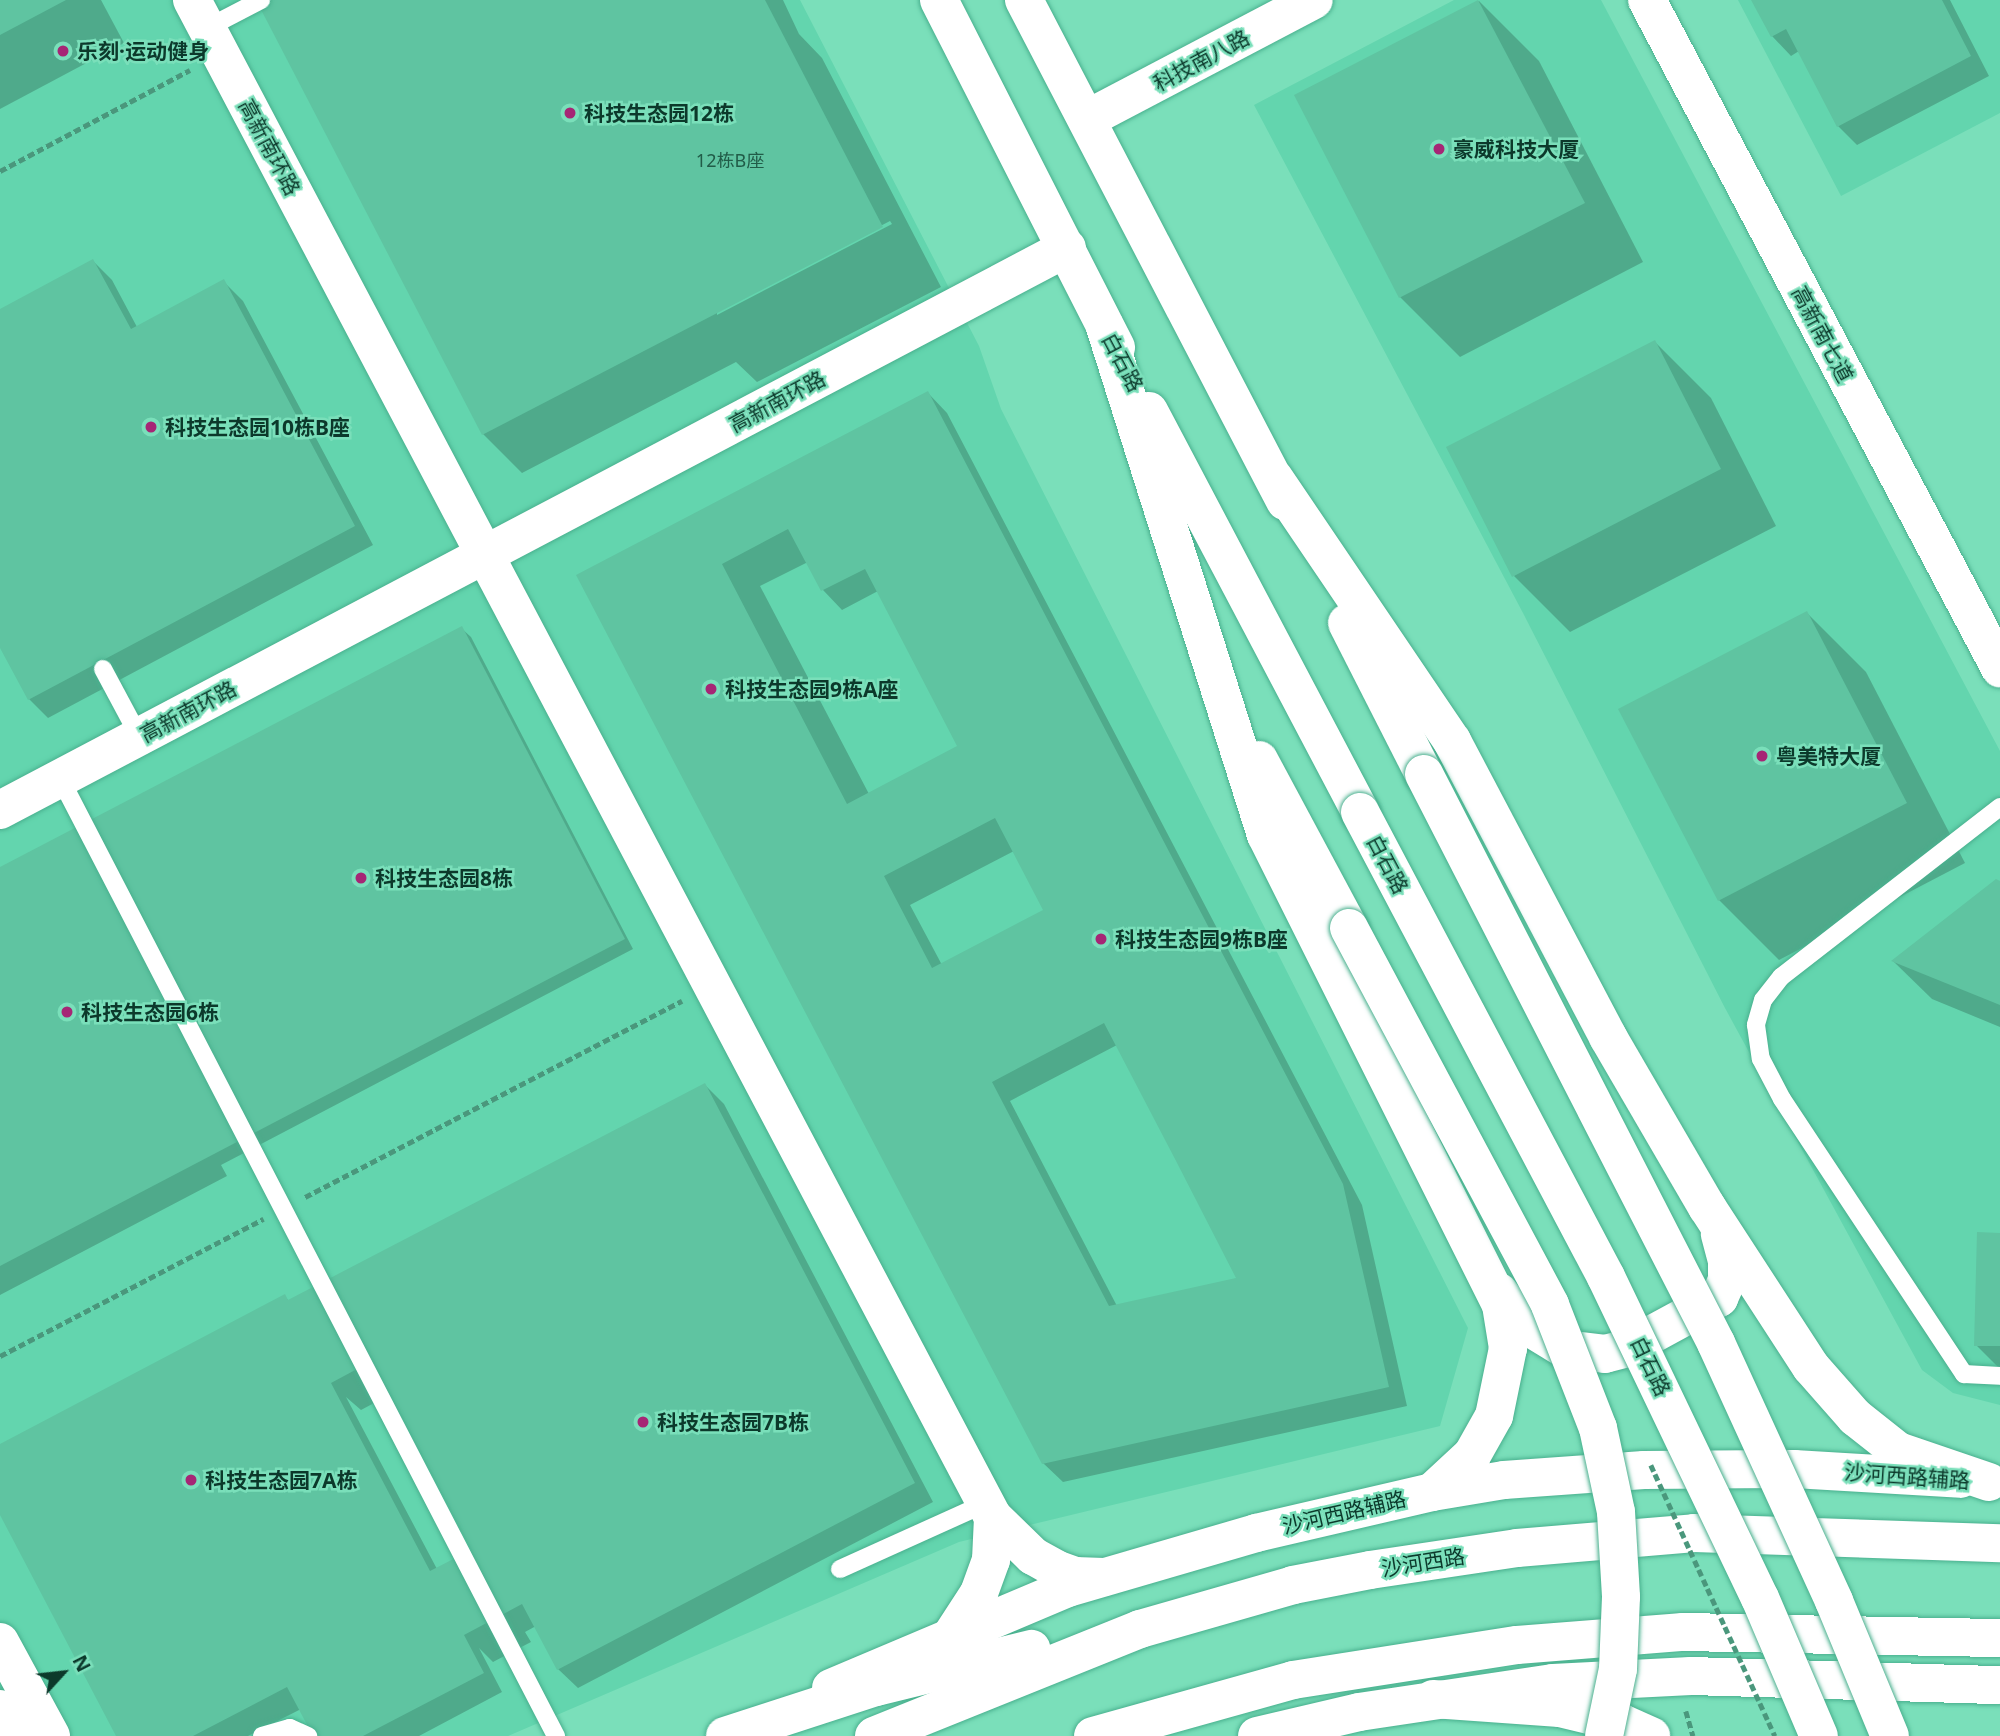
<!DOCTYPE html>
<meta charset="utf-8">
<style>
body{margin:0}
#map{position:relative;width:2000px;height:1736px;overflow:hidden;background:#7adfba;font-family:"Noto Sans","Noto Sans SC",sans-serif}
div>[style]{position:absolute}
.built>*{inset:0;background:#63d5ae}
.shadow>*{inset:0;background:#0003}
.building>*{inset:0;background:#5fc4a1}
.path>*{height:4.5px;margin-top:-2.25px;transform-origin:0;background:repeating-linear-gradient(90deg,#4a977c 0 7px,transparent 0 10.5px)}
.roads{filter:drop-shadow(0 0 2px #49b08e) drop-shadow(0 0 2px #49b08e)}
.lane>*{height:18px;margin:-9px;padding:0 9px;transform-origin:9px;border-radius:9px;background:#fff}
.secondary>*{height:38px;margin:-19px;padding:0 19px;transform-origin:19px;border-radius:19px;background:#fff}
.primary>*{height:38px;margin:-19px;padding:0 19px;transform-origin:19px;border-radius:19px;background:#fff}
.path-bridge>*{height:4.5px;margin-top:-2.25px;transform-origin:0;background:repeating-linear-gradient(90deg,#4a977c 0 7px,transparent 0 10.5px)}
.bridges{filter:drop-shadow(0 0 2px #49b08e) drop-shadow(0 0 2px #49b08e)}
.primary-bridge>*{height:38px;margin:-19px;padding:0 19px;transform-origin:19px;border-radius:19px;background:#fff}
.dots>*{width:19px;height:19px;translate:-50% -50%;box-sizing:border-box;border:4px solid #7adfba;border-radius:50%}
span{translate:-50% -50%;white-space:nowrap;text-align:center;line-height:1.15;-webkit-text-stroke:5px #7adfba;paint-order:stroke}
.number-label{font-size:18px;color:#215c48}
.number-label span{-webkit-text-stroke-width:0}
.poi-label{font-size:21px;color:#0c392b;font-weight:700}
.left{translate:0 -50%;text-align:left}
.street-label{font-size:21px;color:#0c392b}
.north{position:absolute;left:28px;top:1638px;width:70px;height:70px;-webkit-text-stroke:5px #7adfba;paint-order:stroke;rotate:63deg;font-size:19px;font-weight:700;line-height:28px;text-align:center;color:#0c392b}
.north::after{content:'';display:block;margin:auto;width:24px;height:32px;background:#0c392b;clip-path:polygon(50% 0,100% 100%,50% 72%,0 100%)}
</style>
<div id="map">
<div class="built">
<div style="clip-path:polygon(0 0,800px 0,979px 346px,1001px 409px,1468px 1328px,1440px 1426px,959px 1542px,508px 1736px,0 1736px)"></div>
<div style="clip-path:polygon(1454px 0,1601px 0,2000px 751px,2000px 1405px,1953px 1393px,1922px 1370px,1725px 1008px,1523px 613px,1254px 105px)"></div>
<div style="clip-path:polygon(1738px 0,2000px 0,2000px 113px,1841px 196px)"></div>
</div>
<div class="shadow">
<div style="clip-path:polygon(0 0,101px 0,124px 43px,0 109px)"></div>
<div style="clip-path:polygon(evenodd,258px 0,783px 0,799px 34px,822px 58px,941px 287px,757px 382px,736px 362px,522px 473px,483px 434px,258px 0,890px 221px,892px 224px,717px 315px,717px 311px,890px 221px)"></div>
<div style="clip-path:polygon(1753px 0,1950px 0,1989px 76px,1857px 145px,1838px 126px,1799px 51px,1791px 56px,1772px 36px)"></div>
<div style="clip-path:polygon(1479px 1px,1539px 61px,1643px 262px,1460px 357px,1400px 297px,1296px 95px)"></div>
<div style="clip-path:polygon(93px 261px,112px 280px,137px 327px,224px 282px,243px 301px,373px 545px,48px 718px,29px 699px,0 644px,0 311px)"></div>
<div style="clip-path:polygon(1655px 342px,1711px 398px,1776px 526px,1570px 632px,1514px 576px)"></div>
<div style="clip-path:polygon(evenodd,928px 393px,947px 413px,1362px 1205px,1407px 1406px,1063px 1482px,1043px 1463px,578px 576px,928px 393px,808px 562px,823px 590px,842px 610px,878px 591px,963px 754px,869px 794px,760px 586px,808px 562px,928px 393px,1014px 851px,1046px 911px,942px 965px,910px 905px,1014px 851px,928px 393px,1117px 1045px,1239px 1279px,1117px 1306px,1010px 1101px,1117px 1045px)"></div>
<div style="clip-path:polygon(1807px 613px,1866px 672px,1965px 863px,1779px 960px,1719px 900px)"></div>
<div style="clip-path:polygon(461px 628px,471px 637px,633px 949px,221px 1165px,227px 1176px,0 1295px,0 869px)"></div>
<div style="clip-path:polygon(2000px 883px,2000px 1027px,1932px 999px,1893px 961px)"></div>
<div style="clip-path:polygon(evenodd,705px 1085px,724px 1104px,933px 1502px,578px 1688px,558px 1669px,536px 1626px,525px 1632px,531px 1642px,493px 1662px,479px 1648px,502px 1692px,419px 1736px,315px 1736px,301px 1709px,248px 1736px,118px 1736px,0 1511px,0 1446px,285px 1297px,290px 1302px,705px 1085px,391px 1394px,473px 1551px,437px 1569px,346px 1397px,361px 1410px,391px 1394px)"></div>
<div style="clip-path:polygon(2000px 1235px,2000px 1369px,1976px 1345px)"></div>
</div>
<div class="building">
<div style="clip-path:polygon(0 0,66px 0,0 35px)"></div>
<div style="clip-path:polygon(256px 0,765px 0,883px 227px,482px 435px)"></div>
<div style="clip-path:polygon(1478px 0,1585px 203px,1399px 298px,1294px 95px)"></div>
<div style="clip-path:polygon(1751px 0,1942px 0,1971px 56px,1837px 127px,1786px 29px,1771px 37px)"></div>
<div style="clip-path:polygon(93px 259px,131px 329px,224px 279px,355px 526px,28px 700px,0 648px,0 309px)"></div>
<div style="clip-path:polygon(1655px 340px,1721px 469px,1512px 577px,1446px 447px)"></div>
<div style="clip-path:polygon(evenodd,928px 391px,1343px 1184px,1389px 1387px,1042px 1464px,576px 575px,928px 391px,788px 529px,821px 591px,865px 569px,957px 746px,847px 804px,722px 564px,788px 529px,928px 391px,995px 818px,1043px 910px,932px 968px,884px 876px,995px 818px,928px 391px,1104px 1023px,1175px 1159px,1236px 1278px,1109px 1306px,992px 1082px,1104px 1023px)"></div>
<div style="clip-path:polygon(1807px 611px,1907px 803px,1718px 901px,1618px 709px)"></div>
<div style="clip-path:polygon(462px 626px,625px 939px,0 1266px,0 867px)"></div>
<div style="clip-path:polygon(1996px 879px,2000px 881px,2000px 1005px,1891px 961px)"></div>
<div style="clip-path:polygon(evenodd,705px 1083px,915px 1483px,557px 1670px,522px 1604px,464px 1635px,484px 1673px,363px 1736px,313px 1736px,287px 1687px,193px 1736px,116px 1736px,0 1515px,0 1444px,285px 1294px,288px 1300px,705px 1083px,372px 1361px,471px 1550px,430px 1571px,331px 1383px,372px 1361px)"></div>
<div style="clip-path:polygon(1977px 1232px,2000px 1233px,2000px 1346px,1974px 1346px)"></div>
</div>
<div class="path">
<div style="left:0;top:171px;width:215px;rotate:-28deg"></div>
<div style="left:305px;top:1197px;width:425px;rotate:-27.5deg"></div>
<div style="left:0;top:1356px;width:297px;rotate:-27.5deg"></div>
<div style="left:1686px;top:1711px;width:26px;rotate:74deg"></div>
</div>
<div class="roads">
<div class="lane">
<div style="left:207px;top:28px;width:61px;rotate:-27.4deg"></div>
<div style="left:103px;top:669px;width:76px;rotate:61.8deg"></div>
<div style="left:60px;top:778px;width:1079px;rotate:62.63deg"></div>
<div style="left:2000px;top:807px;width:277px;rotate:142.2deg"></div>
<div style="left:1781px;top:977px;width:29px;rotate:128deg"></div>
<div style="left:1763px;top:1000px;width:26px;rotate:106deg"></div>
<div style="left:1756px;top:1025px;width:34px;rotate:82deg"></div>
<div style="left:1761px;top:1059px;width:45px;rotate:62.3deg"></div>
<div style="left:1782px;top:1099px;width:330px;rotate:56.5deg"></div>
<div style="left:1964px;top:1374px;width:36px;rotate:3deg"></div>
<div style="left:840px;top:1569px;width:160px;rotate:-24.3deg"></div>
<div style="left:262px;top:1736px;width:29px;rotate:-16deg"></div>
<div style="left:290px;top:1728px;width:20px;rotate:24deg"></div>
</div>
<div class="secondary">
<div style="left:192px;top:0;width:1715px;rotate:62.17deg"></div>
<div style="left:993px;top:1517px;width:56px;rotate:44.3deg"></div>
<div style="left:1033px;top:1556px;width:26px;rotate:29deg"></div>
<div style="left:1056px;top:1569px;width:20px;rotate:20deg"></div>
<div style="left:1075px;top:1576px;width:29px;rotate:2deg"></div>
<div style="left:1647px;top:0;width:756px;rotate:62.15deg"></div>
<div style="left:1087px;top:119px;width:256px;rotate:-27.7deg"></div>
<div style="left:0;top:810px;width:1206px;rotate:-27.78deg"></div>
<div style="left:953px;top:1633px;width:48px;rotate:-57deg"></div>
<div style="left:979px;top:1593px;width:35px;rotate:-70deg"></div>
<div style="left:991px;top:1560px;width:43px;rotate:-87.3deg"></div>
<div style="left:0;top:1642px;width:107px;rotate:61.5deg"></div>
<div style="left:831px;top:1688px;width:257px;rotate:-22.9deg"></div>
<div style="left:1068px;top:1588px;width:196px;rotate:-16.3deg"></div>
<div style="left:1256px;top:1533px;width:181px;rotate:-13.1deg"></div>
<div style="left:1432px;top:1492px;width:73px;rotate:-9.5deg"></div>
<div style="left:1504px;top:1480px;width:140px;rotate:-4.1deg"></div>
<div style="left:1644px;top:1470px;width:150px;rotate:-0.4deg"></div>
<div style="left:1794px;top:1469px;width:167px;rotate:3.4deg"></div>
<div style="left:0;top:1709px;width:31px;rotate:61deg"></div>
<div style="left:1257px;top:1736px;width:105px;rotate:-13.2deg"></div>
<div style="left:1359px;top:1712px;width:196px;rotate:-8.5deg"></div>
<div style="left:1553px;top:1683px;width:138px;rotate:-2.9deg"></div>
<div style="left:1691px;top:1676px;width:309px;rotate:1.7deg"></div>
</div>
<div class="primary">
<div style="left:939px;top:0;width:390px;rotate:63deg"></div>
<div style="left:1024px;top:0;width:565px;rotate:62.48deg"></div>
<div style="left:1105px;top:327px;width:533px;rotate:72.42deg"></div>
<div style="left:1266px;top:835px;width:525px;rotate:63.43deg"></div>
<div style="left:1501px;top:1305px;width:44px;rotate:80.8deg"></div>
<div style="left:1508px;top:1348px;width:69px;rotate:101.6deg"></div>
<div style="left:1494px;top:1416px;width:45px;rotate:119.4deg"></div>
<div style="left:1472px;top:1455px;width:54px;rotate:137.2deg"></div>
<div style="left:1149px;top:411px;width:453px;rotate:62.2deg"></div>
<div style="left:1274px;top:478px;width:318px;rotate:55.9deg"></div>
<div style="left:1452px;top:741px;width:335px;rotate:62.2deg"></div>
<div style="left:1608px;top:1037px;width:197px;rotate:59.8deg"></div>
<div style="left:1707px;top:1207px;width:191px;rotate:57deg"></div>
<div style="left:1811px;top:1367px;width:67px;rotate:48.7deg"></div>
<div style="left:1855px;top:1417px;width:55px;rotate:38.3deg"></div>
<div style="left:1898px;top:1451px;width:96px;rotate:18.8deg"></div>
<div style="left:1347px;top:623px;width:169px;rotate:63deg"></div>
<div style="left:1259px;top:760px;width:191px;rotate:61.8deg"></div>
<div style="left:1499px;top:1292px;width:41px;rotate:52deg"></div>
<div style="left:1524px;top:1324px;width:48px;rotate:31.4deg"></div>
<div style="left:1565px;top:1349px;width:40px;rotate:7.1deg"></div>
<div style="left:1605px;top:1354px;width:23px;rotate:-15deg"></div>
<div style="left:1627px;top:1348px;width:105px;rotate:-28.5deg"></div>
<div style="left:1719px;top:1298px;width:20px;rotate:-66deg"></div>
<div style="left:1727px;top:1280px;width:19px;rotate:-90deg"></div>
<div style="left:1727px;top:1261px;width:28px;rotate:-105deg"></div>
<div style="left:1433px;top:1699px;width:127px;rotate:4.1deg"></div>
<div style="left:1560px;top:1708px;width:64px;rotate:13.6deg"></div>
<div style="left:1622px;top:1723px;width:32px;rotate:24deg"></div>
<div style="left:725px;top:1736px;width:159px;rotate:-18deg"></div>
<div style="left:876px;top:1687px;width:160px;rotate:-13.8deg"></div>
<div style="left:874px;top:1736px;width:287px;rotate:-21.9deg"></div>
<div style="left:1140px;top:1629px;width:159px;rotate:-16deg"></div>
<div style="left:1293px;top:1585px;width:78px;rotate:-11deg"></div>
<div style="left:1370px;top:1570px;width:149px;rotate:-8.5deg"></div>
<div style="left:1517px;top:1548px;width:178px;rotate:-4.8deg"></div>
<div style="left:1694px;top:1533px;width:306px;rotate:1.9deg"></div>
<div style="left:1093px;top:1736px;width:208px;rotate:-15.6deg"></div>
<div style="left:1293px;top:1680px;width:227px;rotate:-8.9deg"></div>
<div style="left:1517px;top:1645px;width:167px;rotate:-4.5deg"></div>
<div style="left:1683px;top:1632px;width:317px;rotate:1.1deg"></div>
</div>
</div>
<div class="path-bridge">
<div style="left:1651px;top:1465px;width:298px;rotate:65.4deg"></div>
</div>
<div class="bridges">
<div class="primary-bridge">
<div style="left:1424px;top:774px;width:640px;rotate:62.83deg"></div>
<div style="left:1716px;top:1343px;width:284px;rotate:65.4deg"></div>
<div style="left:1834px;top:1601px;width:146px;rotate:67.5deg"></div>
<div style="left:1360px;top:812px;width:526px;rotate:62.12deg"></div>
<div style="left:1606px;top:1277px;width:356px;rotate:64.4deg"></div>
<div style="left:1760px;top:1598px;width:150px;rotate:66.9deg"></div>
<div style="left:1349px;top:928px;width:427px;rotate:61.9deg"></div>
<div style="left:1550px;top:1305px;width:132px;rotate:68.7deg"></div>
<div style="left:1598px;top:1428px;width:86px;rotate:77.9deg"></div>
<div style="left:1616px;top:1512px;width:85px;rotate:86.6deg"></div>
<div style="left:1621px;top:1597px;width:72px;rotate:92.4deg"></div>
<div style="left:1618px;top:1669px;width:68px;rotate:101.8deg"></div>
</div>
</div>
<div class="dots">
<div style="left:63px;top:51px;background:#a62675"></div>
<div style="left:570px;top:113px;background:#a62675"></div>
<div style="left:1439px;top:149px;background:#a62675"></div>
<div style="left:151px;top:427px;background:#a62675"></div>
<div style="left:711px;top:689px;background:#a62675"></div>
<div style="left:1762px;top:756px;background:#a62675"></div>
<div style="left:361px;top:878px;background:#a62675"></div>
<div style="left:1101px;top:939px;background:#a62675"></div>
<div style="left:67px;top:1012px;background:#a62675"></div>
<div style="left:643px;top:1422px;background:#a62675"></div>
<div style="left:191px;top:1480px;background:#a62675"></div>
</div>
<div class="number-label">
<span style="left:730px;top:160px">12栋B座</span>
</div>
<div class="poi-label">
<span class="left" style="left:77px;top:51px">乐刻·运动健身</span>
<span class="left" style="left:584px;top:113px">科技生态园12栋</span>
<span class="left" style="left:1453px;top:149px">豪威科技大厦</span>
<span class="left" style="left:165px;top:427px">科技生态园10栋B座</span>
<span class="left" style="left:725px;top:689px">科技生态园9栋A座</span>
<span class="left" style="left:1776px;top:756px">粤美特大厦</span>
<span class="left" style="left:375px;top:878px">科技生态园8栋</span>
<span class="left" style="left:1115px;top:939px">科技生态园9栋B座</span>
<span class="left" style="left:81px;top:1012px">科技生态园6栋</span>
<span class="left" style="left:657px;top:1422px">科技生态园7B栋</span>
<span class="left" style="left:205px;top:1480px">科技生态园7A栋</span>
</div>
<div class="street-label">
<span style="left:1201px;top:60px;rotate:-28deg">科技南八路</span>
<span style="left:270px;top:147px;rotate:62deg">高新南环路</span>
<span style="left:1823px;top:334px;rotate:62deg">高新南七道</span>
<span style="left:1123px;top:362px;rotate:62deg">白石路</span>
<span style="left:777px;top:401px;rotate:-28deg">高新南环路</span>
<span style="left:188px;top:711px;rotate:-28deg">高新南环路</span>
<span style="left:1388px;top:864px;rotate:62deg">白石路</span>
<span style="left:1651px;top:1366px;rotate:64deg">白石路</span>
<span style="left:1907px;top:1476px;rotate:4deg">沙河西路辅路</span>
<span style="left:1344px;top:1512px;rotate:-13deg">沙河西路辅路</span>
<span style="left:1423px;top:1562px;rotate:-9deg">沙河西路</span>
</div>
<div class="north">N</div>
</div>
